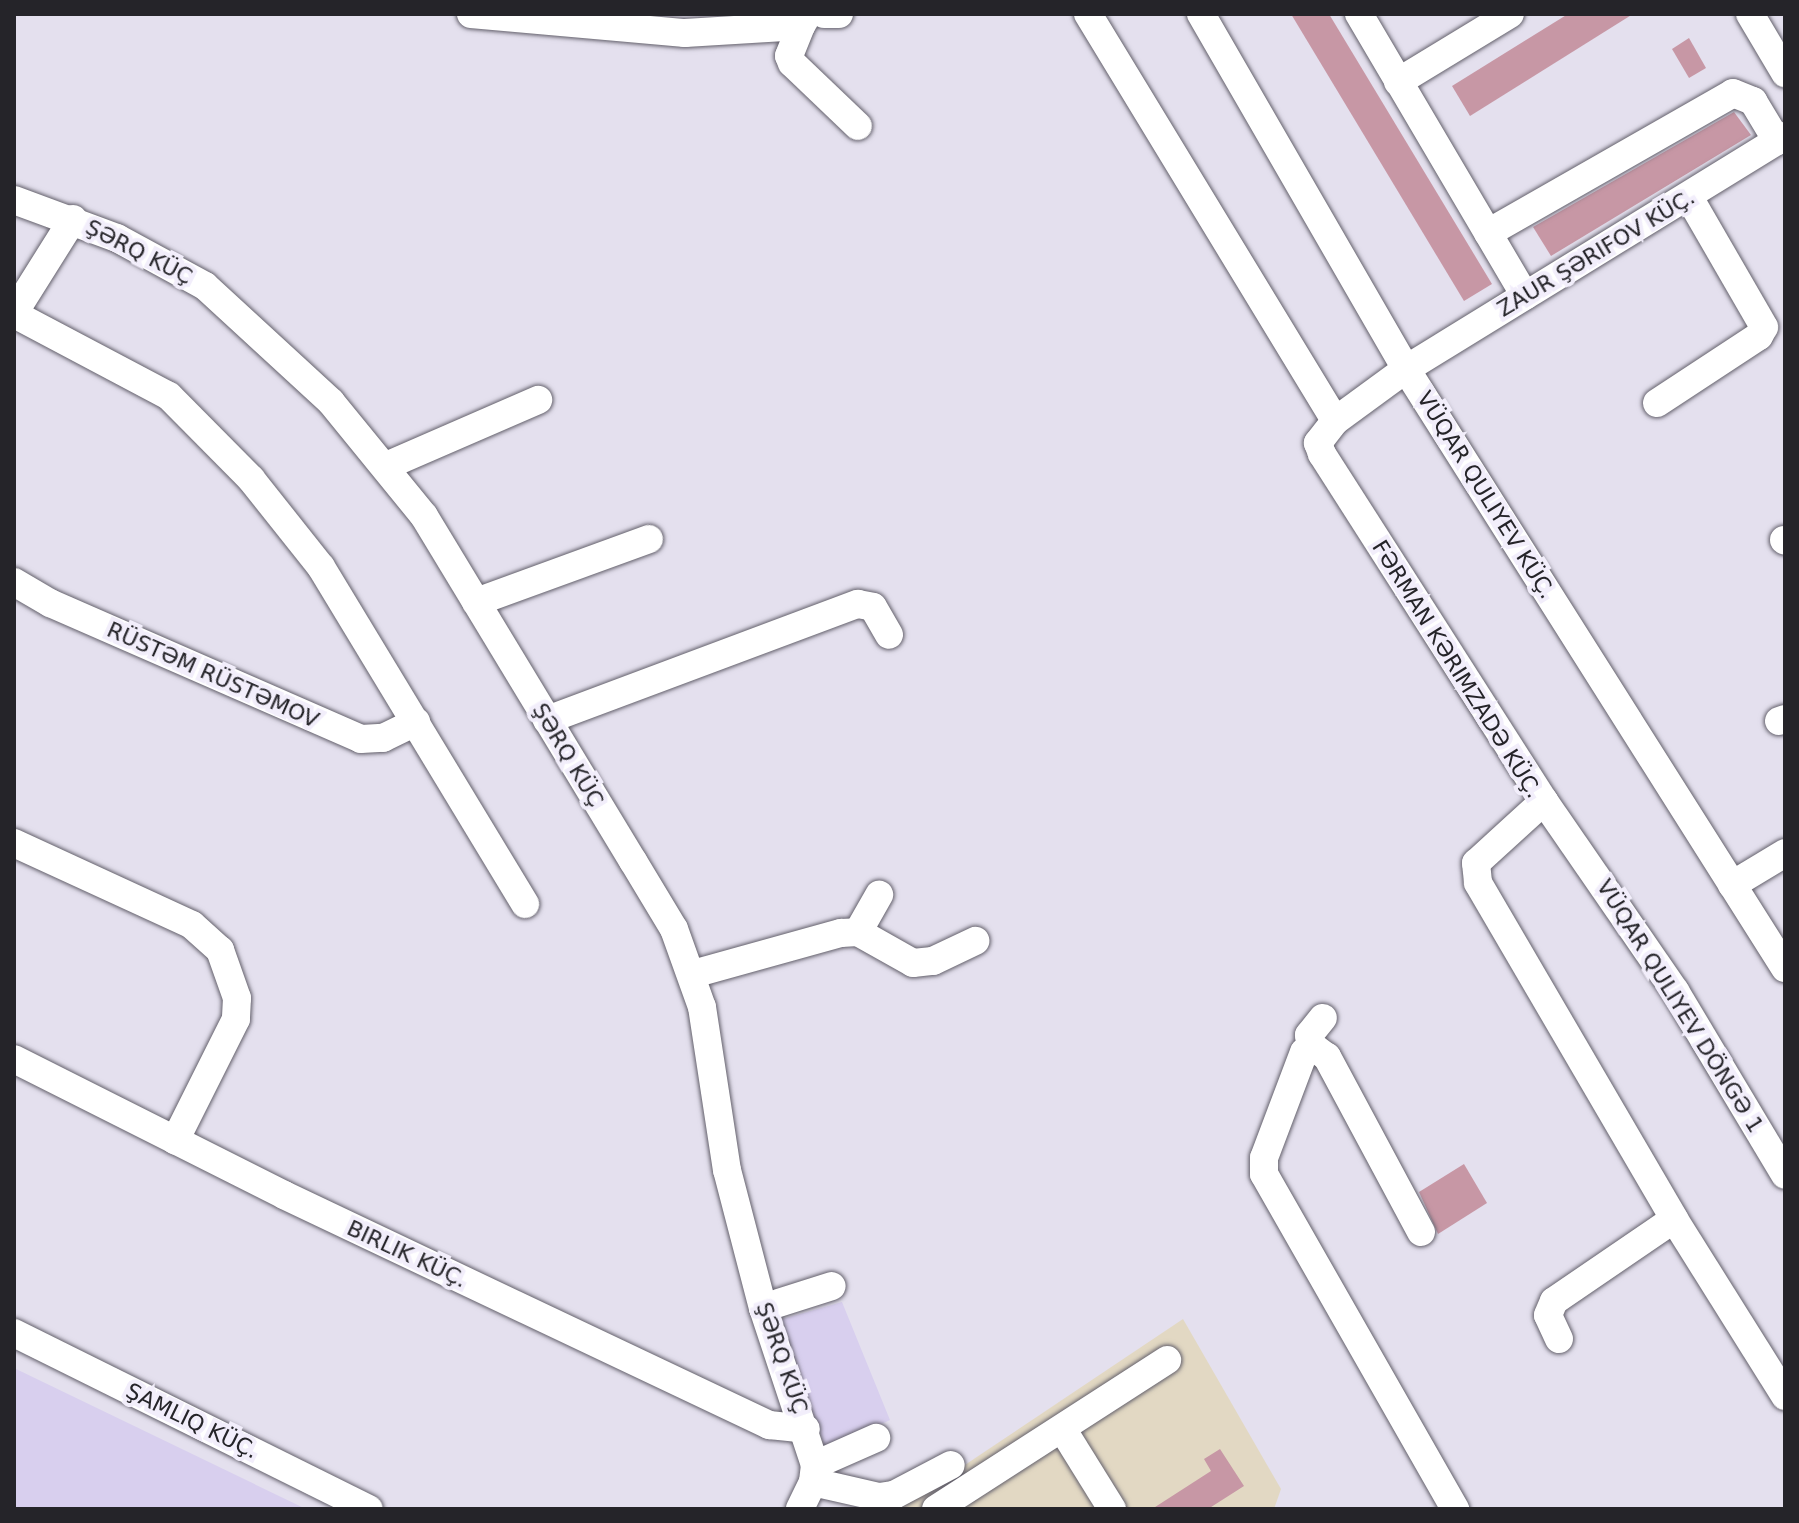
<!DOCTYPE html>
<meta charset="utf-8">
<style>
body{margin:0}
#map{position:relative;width:1799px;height:1523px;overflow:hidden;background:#e4e0ee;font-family:"DejaVu Sans",sans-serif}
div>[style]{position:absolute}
.medical>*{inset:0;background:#e2d8c3}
.green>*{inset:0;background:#d8cfee}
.building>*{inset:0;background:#c797a5}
.roads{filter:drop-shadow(0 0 2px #63606b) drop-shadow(0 0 2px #63606b)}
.minor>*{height:28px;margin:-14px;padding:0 14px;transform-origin:14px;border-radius:14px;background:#fff}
span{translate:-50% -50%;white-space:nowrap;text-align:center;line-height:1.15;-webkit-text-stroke:8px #f2eefb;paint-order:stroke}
.street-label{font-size:22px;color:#252429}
.frame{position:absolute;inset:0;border:16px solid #252429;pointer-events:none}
</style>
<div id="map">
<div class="medical">
<div style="clip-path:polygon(1183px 1319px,1281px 1489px,1274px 1509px,899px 1509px)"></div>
</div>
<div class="green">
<div style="clip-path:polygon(842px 1302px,890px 1420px,826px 1450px,779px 1320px)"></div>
<div style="clip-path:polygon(14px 1368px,306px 1509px,14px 1509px)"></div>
</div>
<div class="building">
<div style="clip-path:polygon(1291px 14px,1329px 14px,1492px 284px,1464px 301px)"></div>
<div style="clip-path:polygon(1568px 14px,1633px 14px,1470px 116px,1452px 86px)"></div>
<div style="clip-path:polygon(1689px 38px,1706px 68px,1689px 78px,1672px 49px)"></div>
<div style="clip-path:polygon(1734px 112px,1751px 135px,1551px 256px,1533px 227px)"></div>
<div style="clip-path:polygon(1464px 1164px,1487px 1203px,1438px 1234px,1419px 1192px)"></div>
<div style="clip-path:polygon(1220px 1449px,1244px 1486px,1208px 1509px,1152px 1509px,1211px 1471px,1204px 1459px)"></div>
</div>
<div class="roads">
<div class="minor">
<div style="left:471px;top:14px;width:215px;rotate:5.1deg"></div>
<div style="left:685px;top:33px;width:116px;rotate:-3.5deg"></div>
<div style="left:801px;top:26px;width:14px;rotate:-60deg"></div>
<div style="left:824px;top:14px;width:15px"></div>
<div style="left:1088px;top:14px;width:476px;rotate:58.7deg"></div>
<div style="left:1335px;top:421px;width:28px;rotate:128deg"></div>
<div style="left:1318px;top:443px;width:12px;rotate:70deg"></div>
<div style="left:1322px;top:454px;width:412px;rotate:57.4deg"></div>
<div style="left:1544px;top:801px;width:231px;rotate:55.4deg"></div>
<div style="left:1675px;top:991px;width:214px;rotate:59.1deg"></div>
<div style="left:1201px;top:14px;width:410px;rotate:60deg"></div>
<div style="left:1406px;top:369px;width:709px;rotate:57.68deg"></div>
<div style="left:1359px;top:14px;width:327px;rotate:59.5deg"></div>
<div style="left:1750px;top:14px;width:69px;rotate:59.3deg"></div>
<div style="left:801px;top:26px;width:32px;rotate:112deg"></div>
<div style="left:789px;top:56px;width:8px;rotate:67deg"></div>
<div style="left:792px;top:63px;width:91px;rotate:43.7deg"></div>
<div style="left:1398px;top:82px;width:131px;rotate:-31.3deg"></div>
<div style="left:14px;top:200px;width:110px;rotate:20.3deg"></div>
<div style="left:117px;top:238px;width:100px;rotate:28.6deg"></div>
<div style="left:205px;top:286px;width:171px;rotate:42.6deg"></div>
<div style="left:331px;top:402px;width:147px;rotate:50.8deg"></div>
<div style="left:424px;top:516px;width:403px;rotate:58.8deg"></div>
<div style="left:633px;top:861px;width:79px;rotate:58.9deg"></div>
<div style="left:674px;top:929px;width:83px;rotate:70.3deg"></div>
<div style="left:702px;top:1007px;width:165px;rotate:81.3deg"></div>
<div style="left:727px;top:1170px;width:143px;rotate:75.4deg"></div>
<div style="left:763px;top:1308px;width:165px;rotate:71.7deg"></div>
<div style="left:815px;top:1465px;width:17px;rotate:97deg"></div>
<div style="left:813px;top:1482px;width:30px;rotate:116deg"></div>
<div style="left:1488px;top:233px;width:282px;rotate:-29.7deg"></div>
<div style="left:1733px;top:93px;width:22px;rotate:22deg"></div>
<div style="left:1753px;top:101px;width:47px;rotate:59deg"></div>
<div style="left:14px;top:313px;width:111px;rotate:-57.9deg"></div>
<div style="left:14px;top:314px;width:175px;rotate:27.9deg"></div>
<div style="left:169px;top:396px;width:117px;rotate:45.3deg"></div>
<div style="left:251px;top:479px;width:112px;rotate:51.5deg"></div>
<div style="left:321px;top:567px;width:394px;rotate:58.8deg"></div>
<div style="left:1657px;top:403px;width:122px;rotate:-33.3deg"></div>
<div style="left:1759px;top:336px;width:10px;rotate:-61deg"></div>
<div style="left:1764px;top:327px;width:150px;rotate:-120deg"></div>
<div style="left:1335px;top:421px;width:88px;rotate:-36.2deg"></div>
<div style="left:1406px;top:369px;width:445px;rotate:-31.6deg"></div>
<div style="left:386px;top:466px;width:166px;rotate:-23.5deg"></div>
<div style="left:1784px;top:540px;width:1px;rotate:45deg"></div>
<div style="left:14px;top:582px;width:42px;rotate:30.3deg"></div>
<div style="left:50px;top:603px;width:339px;rotate:23.6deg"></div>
<div style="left:361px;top:739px;width:22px;rotate:-3deg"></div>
<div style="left:383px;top:738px;width:37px;rotate:-26deg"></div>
<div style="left:476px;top:602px;width:184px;rotate:-20deg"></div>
<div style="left:547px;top:720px;width:332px;rotate:-20.5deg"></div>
<div style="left:858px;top:604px;width:15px;rotate:11deg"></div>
<div style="left:873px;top:607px;width:32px;rotate:60deg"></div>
<div style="left:1779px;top:721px;width:6px;rotate:-18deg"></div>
<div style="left:1544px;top:801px;width:92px;rotate:137.6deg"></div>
<div style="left:1476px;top:863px;width:20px;rotate:84deg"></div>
<div style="left:1478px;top:883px;width:389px;rotate:59.7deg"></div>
<div style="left:1674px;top:1219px;width:209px;rotate:57.9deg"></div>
<div style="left:14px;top:843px;width:196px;rotate:24.7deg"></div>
<div style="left:192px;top:925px;width:38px;rotate:42deg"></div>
<div style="left:220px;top:950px;width:51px;rotate:70.5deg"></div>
<div style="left:237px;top:998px;width:21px;rotate:93deg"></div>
<div style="left:236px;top:1019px;width:136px;rotate:116.6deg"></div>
<div style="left:1732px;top:885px;width:62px;rotate:-31.1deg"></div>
<div style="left:858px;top:932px;width:43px;rotate:-60.4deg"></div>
<div style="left:693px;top:974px;width:154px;rotate:-15.5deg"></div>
<div style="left:841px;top:933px;width:17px;rotate:-3deg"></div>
<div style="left:858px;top:932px;width:63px;rotate:29.4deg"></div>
<div style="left:913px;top:963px;width:20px;rotate:-6deg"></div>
<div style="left:933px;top:961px;width:47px;rotate:-25.5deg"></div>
<div style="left:1311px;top:1048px;width:13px;rotate:-99deg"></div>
<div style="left:1309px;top:1035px;width:22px;rotate:-51deg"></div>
<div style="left:14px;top:1059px;width:302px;rotate:26.7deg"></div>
<div style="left:284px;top:1195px;width:537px;rotate:25.37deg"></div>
<div style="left:769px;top:1425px;width:37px;rotate:6deg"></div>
<div style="left:1421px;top:1232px;width:199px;rotate:-118.2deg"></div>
<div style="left:1327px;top:1057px;width:14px;rotate:-144deg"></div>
<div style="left:1316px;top:1049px;width:12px;rotate:166deg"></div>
<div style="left:1304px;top:1052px;width:113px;rotate:110.7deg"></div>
<div style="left:1264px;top:1158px;width:16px;rotate:90deg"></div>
<div style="left:1264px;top:1174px;width:386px;rotate:60.3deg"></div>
<div style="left:763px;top:1308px;width:72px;rotate:-17.7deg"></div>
<div style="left:14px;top:1333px;width:396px;rotate:26.4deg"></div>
<div style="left:1559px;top:1339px;width:26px;rotate:-115deg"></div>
<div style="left:1548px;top:1315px;width:15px;rotate:-67deg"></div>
<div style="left:1554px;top:1301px;width:145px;rotate:-34.3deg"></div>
<div style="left:1063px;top:1430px;width:93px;rotate:58.2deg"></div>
<div style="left:815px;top:1465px;width:67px;rotate:-23.9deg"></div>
<div style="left:813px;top:1482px;width:68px;rotate:12.8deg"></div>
<div style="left:879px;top:1497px;width:15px;rotate:-8deg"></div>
<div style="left:894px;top:1495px;width:64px;rotate:-27.8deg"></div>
<div style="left:936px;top:1509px;width:275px;rotate:-32.8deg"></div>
</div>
</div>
<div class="street-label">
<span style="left:139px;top:252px;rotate:27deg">ŞƏRQ KÜÇ</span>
<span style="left:1596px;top:253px;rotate:-31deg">ZAUR ŞƏRIFOV KÜÇ.</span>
<span style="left:1486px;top:495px;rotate:58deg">VÜQAR QULIYEV KÜÇ.</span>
<span style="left:1457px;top:669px;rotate:58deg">FƏRMAN KƏRIMZADƏ KÜÇ.</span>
<span style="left:213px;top:675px;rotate:24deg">RÜSTƏM RÜSTƏMOV</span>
<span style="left:568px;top:755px;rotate:59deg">ŞƏRQ KÜÇ</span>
<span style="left:1680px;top:1006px;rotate:58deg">VÜQAR QULIYEV DÖNGƏ 1</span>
<span style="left:407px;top:1254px;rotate:25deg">BIRLIK KÜÇ.</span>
<span style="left:782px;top:1358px;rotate:71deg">ŞƏRQ KÜÇ</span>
<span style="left:192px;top:1421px;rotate:26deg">ŞAMLIQ KÜÇ.</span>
</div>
<div class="frame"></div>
</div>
